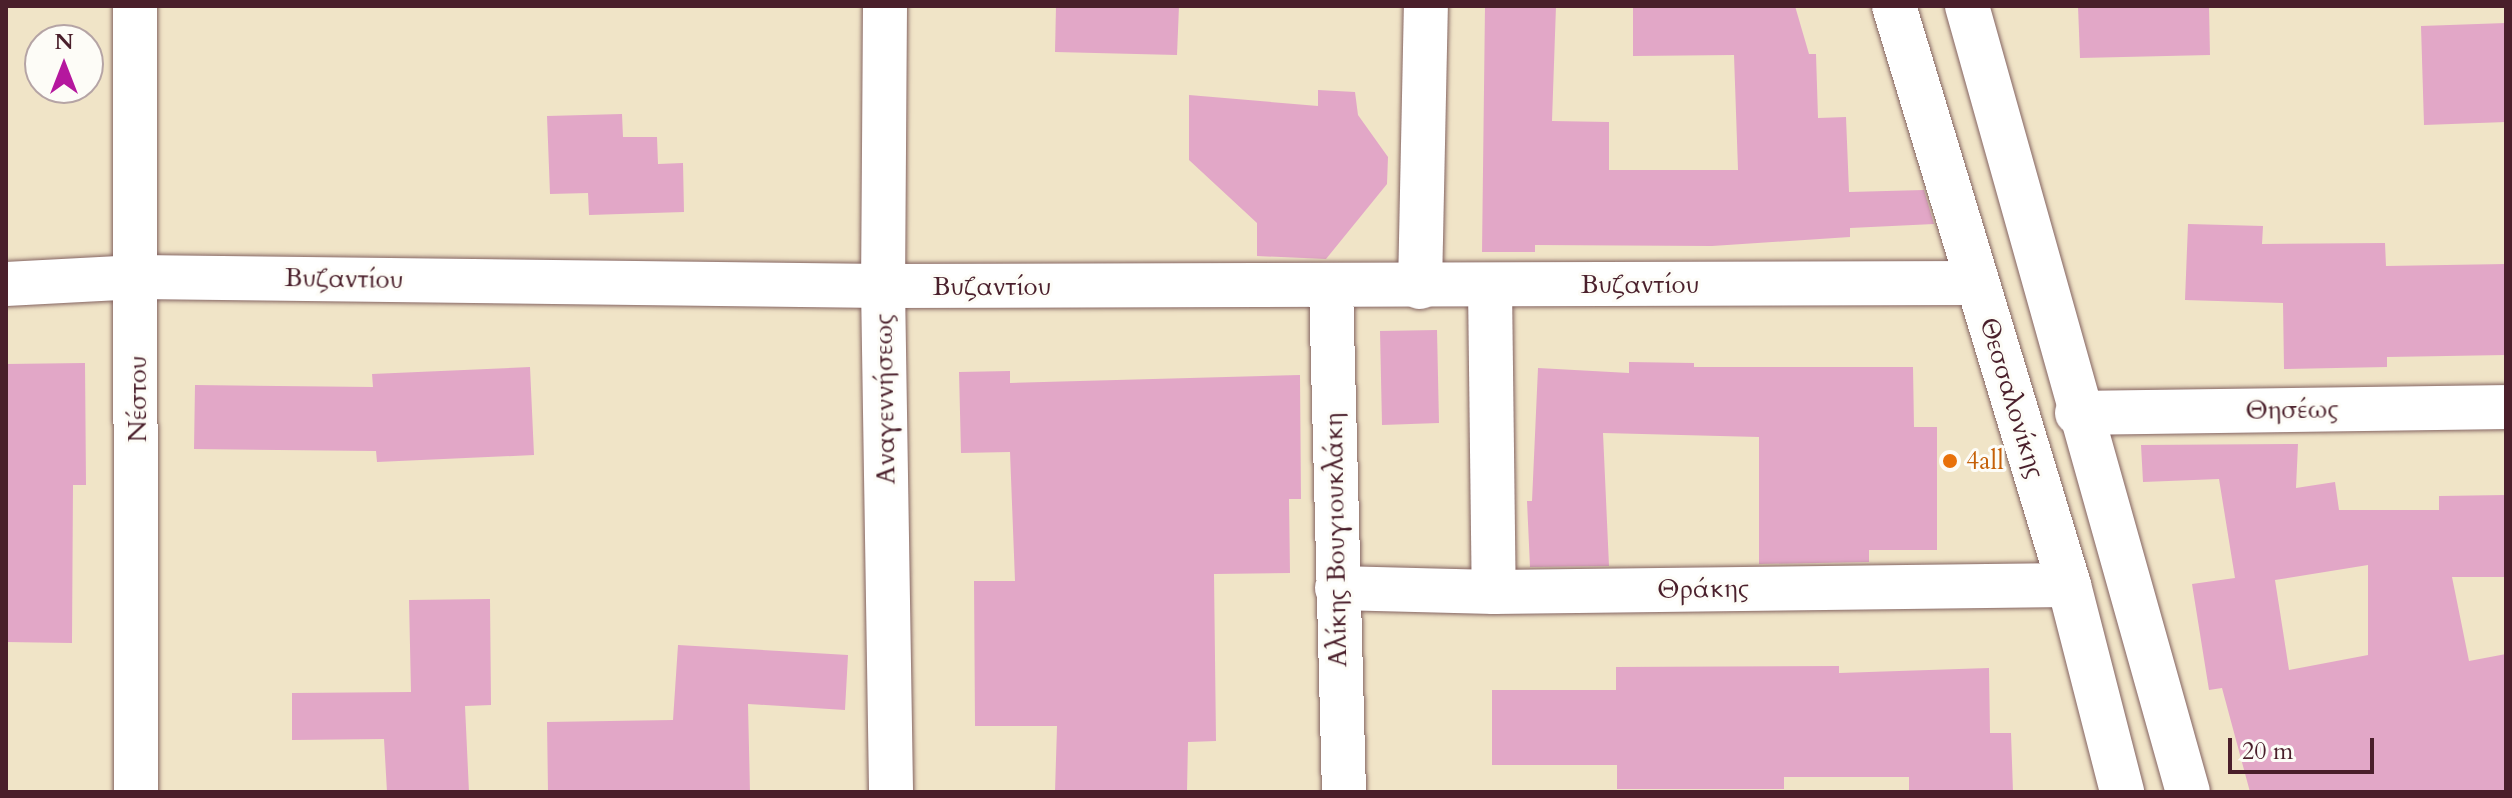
<!DOCTYPE html>
<meta charset="utf-8">
<style>
body{margin:0}
#map{position:relative;width:2512px;height:798px;overflow:hidden;background:#f0e4c7;font-family:Cardo,serif}
div>[style]{position:absolute}
.building>*{inset:0;background:#e2a7c7}
.roads{filter:drop-shadow(0 0 2px #846462) drop-shadow(0 0 2px #846462)}
.minor>*{height:44px;margin:-22px;padding:0 22px;transform-origin:22px;border-radius:22px;background:#fff}
.major>*{height:44px;margin:-22px;padding:0 22px;transform-origin:22px;border-radius:22px;background:#fff}
.dots>*{width:22px;height:22px;translate:-50% -50%;box-sizing:border-box;border:4px solid #fdfcf7;border-radius:50%}
span{translate:-50% -50%;white-space:nowrap;text-align:center;line-height:1.15;-webkit-text-stroke:6px #fdfcf7;paint-order:stroke}
.street-label{font-size:26px;color:#4a1f2b}
.food-label{font-size:26px;color:#c56008}
.left{translate:0 -50%;text-align:left}
.frame{position:absolute;inset:0;border:8px solid #4a1f2b;pointer-events:none}
.north{position:absolute;left:24px;top:24px;width:80px;height:80px;box-sizing:border-box;background:#fdfcf7;border:2px solid #b5a4a5;border-radius:50%;rotate:0deg;font-size:22px;font-weight:700;line-height:32px;text-align:center;color:#4a1f2b}
.north::after{content:'';display:block;margin:auto;width:28px;height:36px;background:#b5179e;clip-path:polygon(50% 0,100% 100%,50% 72%,0 100%)}
.scale{position:absolute;left:2228px;top:738px;width:146px;height:36px;box-sizing:border-box;border:4px solid #4a1f2b;border-top:0;padding-left:10px;font-size:24px;line-height:28px;white-space:nowrap;color:#4a1f2b;-webkit-text-stroke:6px #fdfcf7;paint-order:stroke}
</style>
<div id="map">
<div class="building">
<div style="clip-path:polygon(1056px 6px,1179px 6px,1177px 55px,1055px 52px)"></div>
<div style="clip-path:polygon(1485px 6px,1556px 6px,1552px 121px,1609px 122px,1609px 170px,1738px 170px,1734px 55px,1633px 56px,1633px 6px,1795px 6px,1809px 54px,1816px 54px,1818px 118px,1846px 117px,1849px 192px,1924px 190px,1934px 224px,1850px 228px,1850px 237px,1712px 246px,1535px 245px,1535px 252px,1482px 252px)"></div>
<div style="clip-path:polygon(2078px 6px,2209px 6px,2210px 55px,2080px 58px)"></div>
<div style="clip-path:polygon(2506px 23px,2506px 122px,2424px 125px,2421px 26px)"></div>
<div style="clip-path:polygon(1318px 90px,1355px 92px,1358px 115px,1388px 157px,1387px 184px,1326px 259px,1257px 256px,1257px 223px,1189px 160px,1189px 95px,1318px 106px)"></div>
<div style="clip-path:polygon(622px 114px,623px 137px,657px 137px,658px 164px,683px 163px,684px 212px,589px 215px,588px 193px,550px 194px,547px 116px)"></div>
<div style="clip-path:polygon(2188px 224px,2263px 226px,2262px 244px,2385px 243px,2386px 266px,2506px 264px,2506px 355px,2387px 357px,2387px 367px,2284px 369px,2283px 303px,2185px 300px)"></div>
<div style="clip-path:polygon(1437px 330px,1439px 423px,1382px 425px,1380px 331px)"></div>
<div style="clip-path:polygon(1629px 362px,1694px 363px,1694px 367px,1913px 367px,1914px 427px,1937px 427px,1937px 550px,1869px 550px,1869px 562px,1759px 564px,1759px 437px,1603px 433px,1609px 566px,1530px 567px,1527px 501px,1532px 501px,1538px 368px,1629px 373px)"></div>
<div style="clip-path:polygon(85px 363px,86px 485px,73px 485px,72px 643px,6px 642px,6px 364px)"></div>
<div style="clip-path:polygon(530px 367px,534px 455px,377px 462px,376px 451px,194px 449px,195px 385px,373px 387px,372px 374px)"></div>
<div style="clip-path:polygon(1010px 371px,1010px 383px,1300px 375px,1301px 499px,1289px 499px,1290px 573px,1214px 574px,1216px 741px,1188px 742px,1187px 792px,1055px 792px,1057px 726px,975px 726px,974px 581px,1015px 581px,1010px 452px,961px 453px,959px 372px)"></div>
<div style="clip-path:polygon(evenodd,2298px 444px,2296px 488px,2335px 482px,2339px 510px,2439px 510px,2439px 496px,2506px 495px,2506px 577px,2452px 577px,2469px 661px,2506px 654px,2506px 792px,2250px 792px,2222px 688px,2209px 690px,2192px 584px,2235px 578px,2219px 479px,2143px 482px,2141px 445px,2298px 444px,2368px 565px,2368px 655px,2289px 670px,2275px 580px,2368px 565px)"></div>
<div style="clip-path:polygon(490px 599px,491px 705px,465px 706px,469px 792px,387px 792px,384px 739px,292px 740px,292px 693px,411px 692px,409px 600px)"></div>
<div style="clip-path:polygon(678px 645px,848px 655px,845px 710px,748px 704px,750px 792px,548px 792px,547px 722px,673px 720px)"></div>
<div style="clip-path:polygon(1839px 666px,1839px 673px,1989px 668px,1990px 733px,2011px 733px,2013px 792px,1909px 792px,1909px 777px,1784px 777px,1784px 789px,1617px 789px,1617px 765px,1492px 765px,1492px 690px,1616px 690px,1616px 667px)"></div>
</div>
<div class="roads">
<div class="minor">
<div style="left:135px;top:6px;width:786px;rotate:89.93deg"></div>
<div style="left:885px;top:6px;width:280px;rotate:90.4deg"></div>
<div style="left:883px;top:286px;width:506px;rotate:89.09deg"></div>
<div style="left:6px;top:284px;width:132px;rotate:-3deg"></div>
<div style="left:138px;top:277px;width:745px;rotate:0.69deg"></div>
<div style="left:883px;top:286px;width:1094px;rotate:-0.16deg"></div>
<div style="left:1490px;top:286px;width:306px;rotate:89.3deg"></div>
<div style="left:1331px;top:287px;width:505px;rotate:88.53deg"></div>
<div style="left:1420px;top:287px;width:281px;rotate:-88.8deg"></div>
<div style="left:2077px;top:413px;width:429px;rotate:-0.8deg"></div>
<div style="left:1337px;top:588px;width:157px;rotate:1.5deg"></div>
<div style="left:1494px;top:592px;width:575px;rotate:-0.7deg"></div>
</div>
<div class="major">
<div style="left:1894px;top:6px;width:605px;rotate:73.18deg"></div>
<div style="left:2069px;top:585px;width:214px;rotate:75.6deg"></div>
<div style="left:1967px;top:6px;width:816px;rotate:74.3deg"></div>
</div>
</div>
<div class="dots">
<div style="left:1950px;top:461px;background:#e8710a"></div>
</div>
<div class="street-label">
<span style="left:344px;top:279px;rotate:1deg">Βυζαντίου</span>
<span style="left:1640px;top:285px">Βυζαντίου</span>
<span style="left:992px;top:287px">Βυζαντίου</span>
<span style="left:2012px;top:398px;rotate:73deg">Θεσσαλονίκης</span>
<span style="left:138px;top:399px;rotate:-90deg">Νέστου</span>
<span style="left:885px;top:399px;rotate:-91deg">Αναγεννήσεως</span>
<span style="left:2292px;top:410px;rotate:-1deg">Θησέως</span>
<span style="left:1336px;top:540px;rotate:-91deg">Αλίκης Βουγιουκλάκη</span>
<span style="left:1703px;top:589px;rotate:-1deg">Θράκης</span>
</div>
<div class="food-label">
<span class="left" style="left:1966px;top:461px">4all</span>
</div>
<div class="frame"></div>
<div class="north">N</div>
<div class="scale">20 m</div>
</div>
